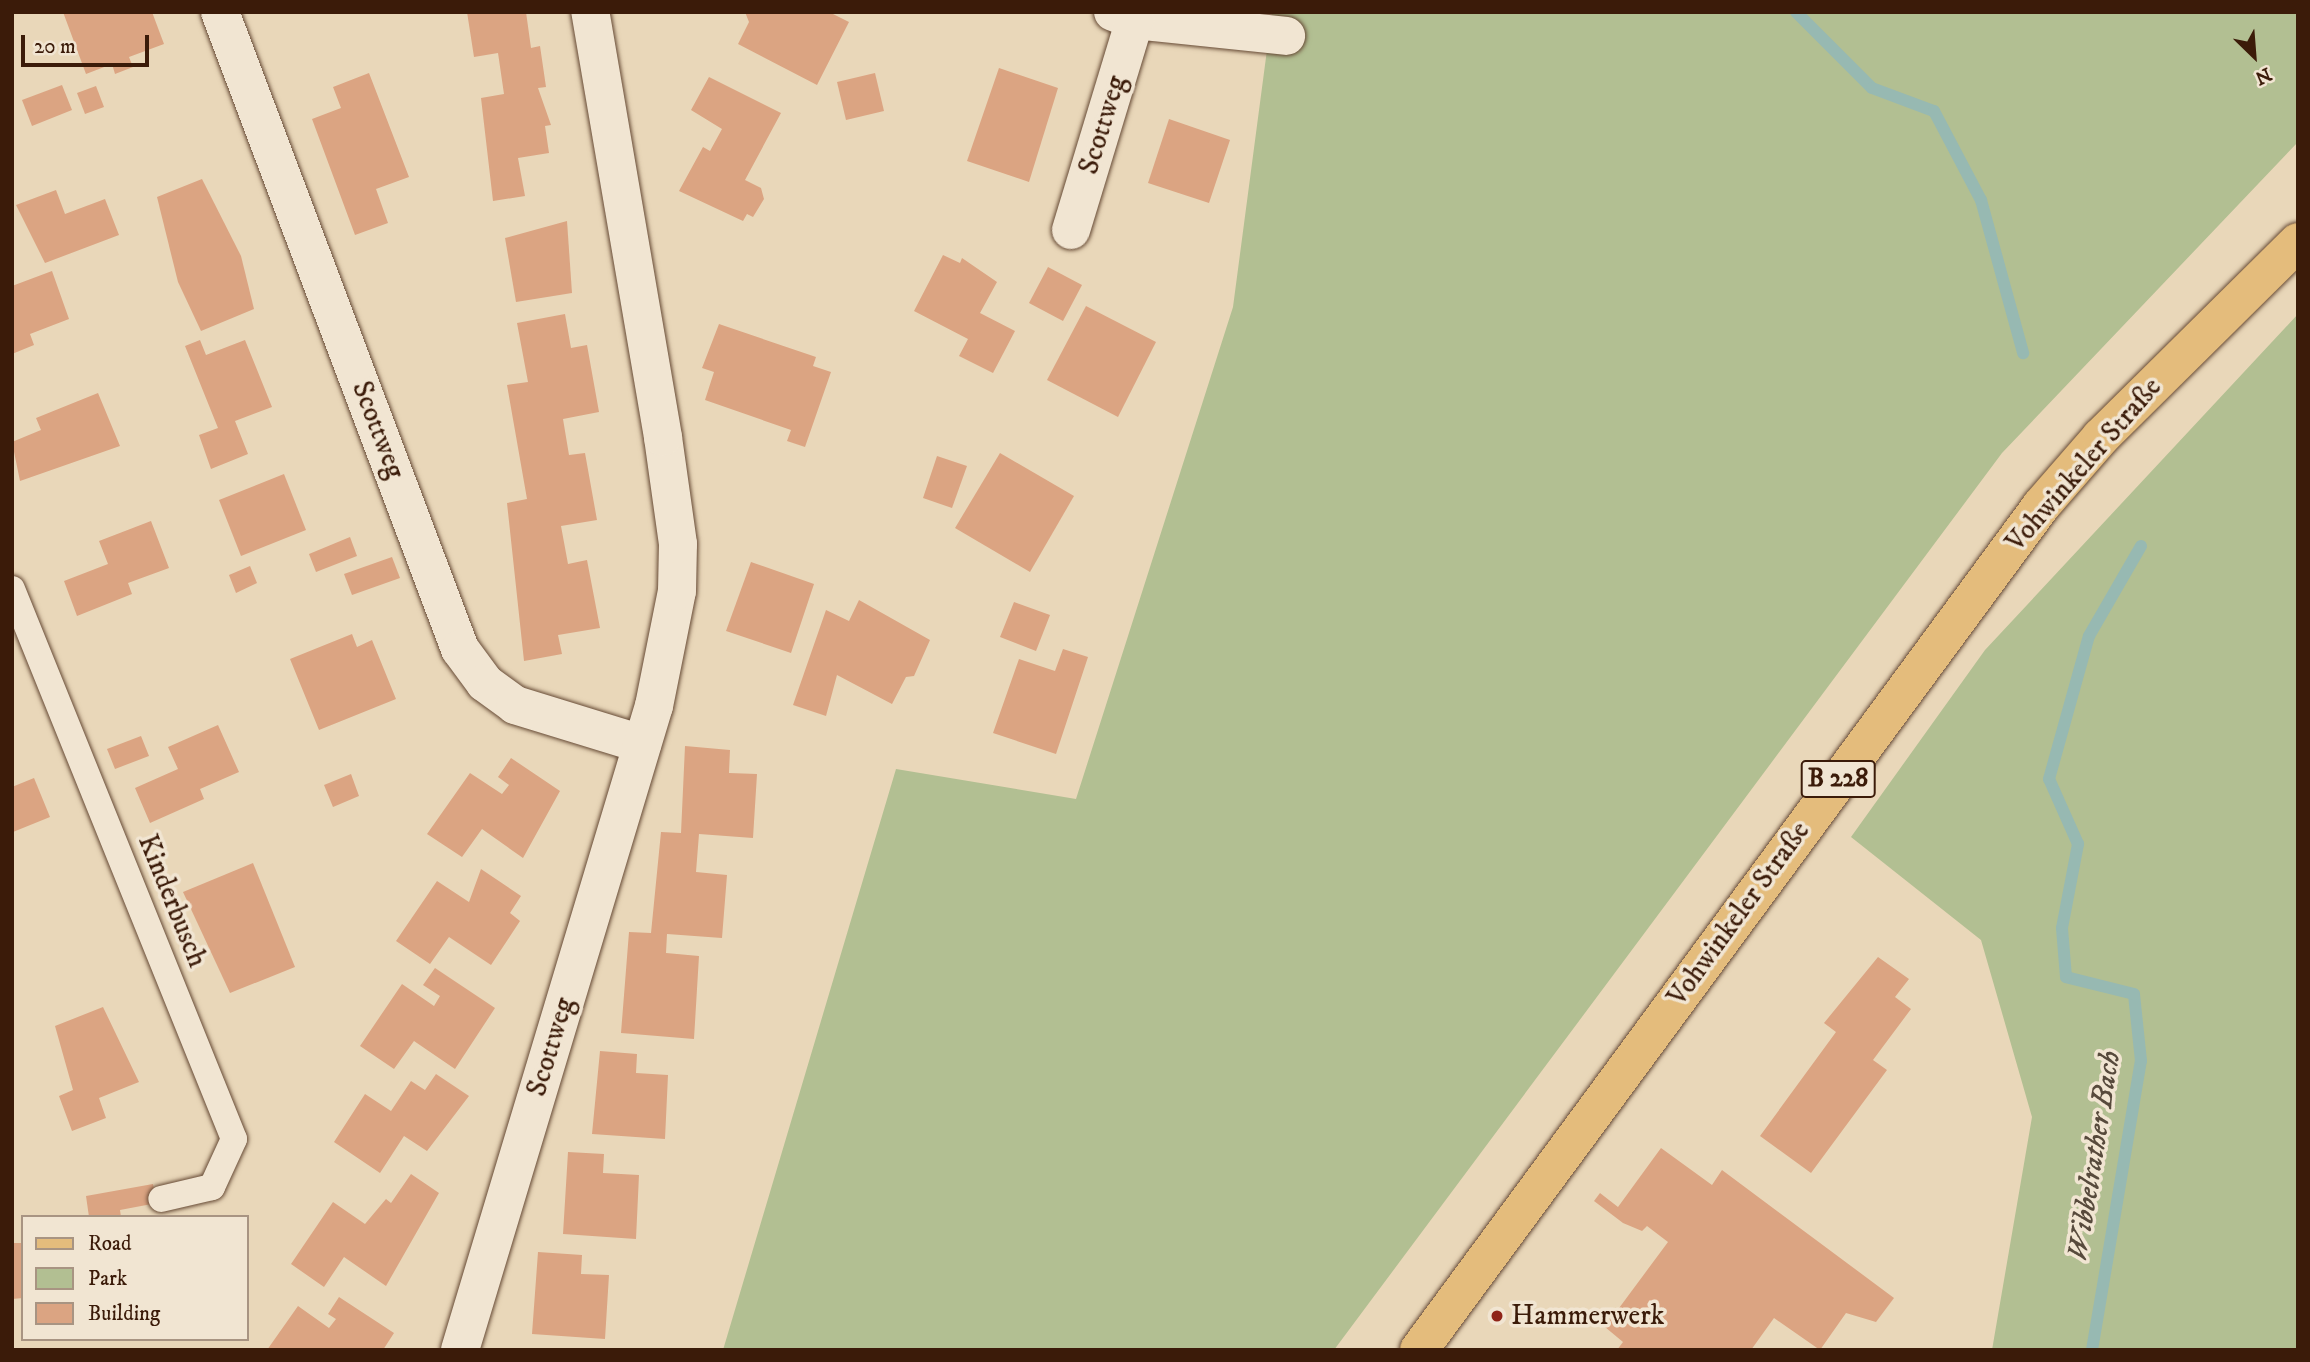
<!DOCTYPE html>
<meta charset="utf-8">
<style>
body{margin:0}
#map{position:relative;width:2310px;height:1362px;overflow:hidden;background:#e9d7b9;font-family:"IM FELL DW Pica",serif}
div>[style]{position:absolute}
.green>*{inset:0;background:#b2bf92}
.stream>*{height:12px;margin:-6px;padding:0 6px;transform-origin:6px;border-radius:6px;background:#97b9b2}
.building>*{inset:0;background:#dba482}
.roads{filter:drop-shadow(0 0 2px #664a35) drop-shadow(0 0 2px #664a35)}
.lane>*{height:26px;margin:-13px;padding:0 13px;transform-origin:13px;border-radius:13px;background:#f1e5d2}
.street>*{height:38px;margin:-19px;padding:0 19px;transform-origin:19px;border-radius:19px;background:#f1e5d2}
.primary>*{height:38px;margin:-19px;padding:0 19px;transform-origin:19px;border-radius:19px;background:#e4bc7c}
.dots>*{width:19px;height:19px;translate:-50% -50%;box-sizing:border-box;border:4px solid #f1e5d2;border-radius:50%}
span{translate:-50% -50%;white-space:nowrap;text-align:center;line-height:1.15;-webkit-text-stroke:7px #f1e5d2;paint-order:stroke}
.shield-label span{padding:2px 5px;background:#f1e5d2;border:2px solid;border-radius:5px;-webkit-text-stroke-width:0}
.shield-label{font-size:26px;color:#3b1b09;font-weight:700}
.street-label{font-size:28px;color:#3b1b09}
.poi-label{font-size:28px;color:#3b1b09}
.left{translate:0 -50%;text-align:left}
.water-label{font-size:30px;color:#574a3c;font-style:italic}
.frame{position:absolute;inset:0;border:14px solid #3b1b09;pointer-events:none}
.legend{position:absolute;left:21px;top:1215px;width:228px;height:126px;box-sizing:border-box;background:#f1e5d2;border:2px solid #a89482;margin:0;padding:9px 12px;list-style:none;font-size:21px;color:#3b1b09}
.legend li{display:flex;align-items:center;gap:14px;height:35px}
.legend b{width:35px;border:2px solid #a89482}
.north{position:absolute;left:2219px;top:21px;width:70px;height:70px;-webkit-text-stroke:5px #f1e5d2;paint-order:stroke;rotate:155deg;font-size:19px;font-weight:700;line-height:28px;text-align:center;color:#3b1b09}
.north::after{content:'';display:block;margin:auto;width:24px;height:32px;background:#3b1b09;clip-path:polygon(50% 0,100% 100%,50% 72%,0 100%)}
.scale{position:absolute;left:21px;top:35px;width:128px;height:32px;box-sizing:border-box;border:4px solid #3b1b09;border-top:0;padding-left:9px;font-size:21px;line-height:24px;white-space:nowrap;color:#3b1b09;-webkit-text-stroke:5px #f1e5d2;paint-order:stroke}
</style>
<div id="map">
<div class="green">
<div style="clip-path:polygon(1272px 12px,2298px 12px,2298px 142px,2002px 453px,1334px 1350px,723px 1350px,896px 769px,1076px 799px,1233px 307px)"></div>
<div style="clip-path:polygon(2298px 314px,2298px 1350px,1992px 1350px,2032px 1117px,1981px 940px,1851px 837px,1985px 650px)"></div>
</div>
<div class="stream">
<div style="left:1796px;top:12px;width:107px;rotate:45deg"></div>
<div style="left:1872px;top:88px;width:66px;rotate:20.4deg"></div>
<div style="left:1934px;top:111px;width:101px;rotate:62.2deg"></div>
<div style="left:1981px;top:200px;width:159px;rotate:74.6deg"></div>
<div style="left:2092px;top:1350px;width:293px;rotate:-80.4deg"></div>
<div style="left:2141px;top:1061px;width:67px;rotate:-96deg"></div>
<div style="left:2134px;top:994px;width:70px;rotate:-166deg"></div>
<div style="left:2066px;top:977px;width:49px;rotate:-94.7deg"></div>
<div style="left:2062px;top:928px;width:86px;rotate:-79.2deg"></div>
<div style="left:2078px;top:844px;width:71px;rotate:-114deg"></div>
<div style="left:2049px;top:779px;width:148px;rotate:-74.4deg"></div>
<div style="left:2089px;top:636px;width:104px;rotate:-60deg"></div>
</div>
<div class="building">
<div style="clip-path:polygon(63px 12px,152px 12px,164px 44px,129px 57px,133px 67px,115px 74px,112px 64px,86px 74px)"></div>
<div style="clip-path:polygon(467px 12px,526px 12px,531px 48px,540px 46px,546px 87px,538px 88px,551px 125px,545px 126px,549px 153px,518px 158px,525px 196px,493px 201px,481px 98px,504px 94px,498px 53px,474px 57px)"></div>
<div style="clip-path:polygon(745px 12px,829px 12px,849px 22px,817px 85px,738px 44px,749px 22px)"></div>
<div style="clip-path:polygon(999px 68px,1058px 88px,1029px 182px,967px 161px)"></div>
<div style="clip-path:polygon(369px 73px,409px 177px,376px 189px,388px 223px,355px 235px,312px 119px,341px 108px,333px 87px)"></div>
<div style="clip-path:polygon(875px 73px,884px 111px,846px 120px,837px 82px)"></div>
<div style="clip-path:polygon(709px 77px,781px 113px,745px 180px,761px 188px,764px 199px,753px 217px,747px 214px,743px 221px,679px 191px,703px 147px,710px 151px,722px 129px,691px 110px)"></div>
<div style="clip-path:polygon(62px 85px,72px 110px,32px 126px,22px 100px)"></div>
<div style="clip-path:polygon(96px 86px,104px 107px,85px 114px,77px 93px)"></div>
<div style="clip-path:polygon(1169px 119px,1230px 140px,1209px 203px,1148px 183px)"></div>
<div style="clip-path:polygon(202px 179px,241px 256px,254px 309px,201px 331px,178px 282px,157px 197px)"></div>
<div style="clip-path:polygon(56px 190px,65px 214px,105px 199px,119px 235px,45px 263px,16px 205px)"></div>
<div style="clip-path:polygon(567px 221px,572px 293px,516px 302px,505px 238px)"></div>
<div style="clip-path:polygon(943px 255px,960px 263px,962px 258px,997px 282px,980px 313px,1015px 331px,993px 373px,959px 356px,968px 339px,914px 311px)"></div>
<div style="clip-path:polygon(1048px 267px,1082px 285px,1063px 321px,1029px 303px)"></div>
<div style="clip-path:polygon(52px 271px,69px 319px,30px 334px,34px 345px,12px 354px,12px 286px)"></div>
<div style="clip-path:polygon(1086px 306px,1156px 342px,1118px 417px,1047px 380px)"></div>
<div style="clip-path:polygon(565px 314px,571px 348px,587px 345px,599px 412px,563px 419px,569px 455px,585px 453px,597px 520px,561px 526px,568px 564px,587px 560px,600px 628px,558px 635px,562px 654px,524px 661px,507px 503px,527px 499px,507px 385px,528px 382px,517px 323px)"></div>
<div style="clip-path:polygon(719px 324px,816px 357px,813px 366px,831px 372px,805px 447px,787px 441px,791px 430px,705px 400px,714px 372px,702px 368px)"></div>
<div style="clip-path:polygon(200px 340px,206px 355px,245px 340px,272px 407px,235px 421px,248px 454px,211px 469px,199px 435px,218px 428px,185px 346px)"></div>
<div style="clip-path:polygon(98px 393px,120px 446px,20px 481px,12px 442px,41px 430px,36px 418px)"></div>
<div style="clip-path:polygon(1000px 453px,1074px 496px,1030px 572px,955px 528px)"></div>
<div style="clip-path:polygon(937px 456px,967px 466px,952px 508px,923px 498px)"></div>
<div style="clip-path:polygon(284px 474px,306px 530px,241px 556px,219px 500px)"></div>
<div style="clip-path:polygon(151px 521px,169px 568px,128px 583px,132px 594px,77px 616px,64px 581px,108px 564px,99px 541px)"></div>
<div style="clip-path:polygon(350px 537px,357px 556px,316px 572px,309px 554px)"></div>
<div style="clip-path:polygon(392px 557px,400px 578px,352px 595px,344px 574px)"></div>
<div style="clip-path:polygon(751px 562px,814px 584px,791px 653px,726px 631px)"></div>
<div style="clip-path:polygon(250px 566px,257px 583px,236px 593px,229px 575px)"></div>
<div style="clip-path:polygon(859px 600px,930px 640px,914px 676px,906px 677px,892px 704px,837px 675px,826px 716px,793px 705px,826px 610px,849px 621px)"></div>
<div style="clip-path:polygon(1014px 602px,1050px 615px,1036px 651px,1000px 637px)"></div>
<div style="clip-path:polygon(352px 634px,357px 647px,372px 640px,396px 699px,319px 730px,290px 659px)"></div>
<div style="clip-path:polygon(1063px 649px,1088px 657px,1056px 754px,993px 733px,1019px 659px,1055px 671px)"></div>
<div style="clip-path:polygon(218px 725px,239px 772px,200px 789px,204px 799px,150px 823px,135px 788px,178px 769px,168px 747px)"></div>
<div style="clip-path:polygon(141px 736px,149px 756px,115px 769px,107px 749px)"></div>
<div style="clip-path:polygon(685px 746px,730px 750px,729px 773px,757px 774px,753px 838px,699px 834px,696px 872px,727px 875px,722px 938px,667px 934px,666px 953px,699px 956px,694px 1039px,621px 1033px,629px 932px,651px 933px,661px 832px,681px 833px)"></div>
<div style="clip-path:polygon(511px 758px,560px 791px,523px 858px,482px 829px,462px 857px,427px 834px,470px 773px,502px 794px,509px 785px,498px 777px)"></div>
<div style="clip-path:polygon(351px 774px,359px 796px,333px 807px,324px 785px)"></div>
<div style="clip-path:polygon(34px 778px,50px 817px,13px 832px,12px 787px)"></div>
<div style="clip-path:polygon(253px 863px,295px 967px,230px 993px,183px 892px)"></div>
<div style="clip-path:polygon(481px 869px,521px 896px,510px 913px,520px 921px,491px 965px,449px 937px,430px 964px,396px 941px,437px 881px,469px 902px)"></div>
<div style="clip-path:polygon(1878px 957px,1909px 979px,1895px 997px,1911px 1009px,1873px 1060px,1887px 1070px,1811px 1173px,1760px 1136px,1836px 1032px,1824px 1023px)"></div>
<div style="clip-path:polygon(435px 968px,495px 1008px,455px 1069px,414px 1041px,394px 1069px,360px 1046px,402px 984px,434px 1006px,440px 996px,423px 985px)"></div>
<div style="clip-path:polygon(103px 1007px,139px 1082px,99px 1098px,106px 1118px,72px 1131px,59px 1096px,73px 1090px,55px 1026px)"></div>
<div style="clip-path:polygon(600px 1051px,637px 1054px,636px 1073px,668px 1075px,665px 1139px,592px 1134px)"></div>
<div style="clip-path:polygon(436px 1074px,469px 1096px,427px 1151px,404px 1136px,380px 1173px,334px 1142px,365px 1094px,391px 1111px,411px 1081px,425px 1090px)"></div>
<div style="clip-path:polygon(1661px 1148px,1712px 1185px,1722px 1170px,1894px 1298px,1876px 1322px,1846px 1313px,1820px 1350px,1774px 1318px,1751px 1350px,1617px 1350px,1623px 1342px,1605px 1327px,1668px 1242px,1647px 1226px,1642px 1231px,1623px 1223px,1594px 1201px,1600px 1193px,1618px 1207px)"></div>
<div style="clip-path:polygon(568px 1152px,604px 1154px,603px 1173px,639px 1175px,636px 1239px,563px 1234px)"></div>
<div style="clip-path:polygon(411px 1174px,439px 1193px,386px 1286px,344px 1257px,324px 1287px,291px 1264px,333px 1202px,365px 1224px,386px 1199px,391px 1203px)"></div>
<div style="clip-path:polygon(153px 1184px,157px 1203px,120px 1210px,121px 1217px,89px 1217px,86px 1196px)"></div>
<div style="clip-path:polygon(12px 1243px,23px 1243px,23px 1298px,12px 1299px)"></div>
<div style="clip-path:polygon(538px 1252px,582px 1255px,581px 1274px,609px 1275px,605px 1339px,532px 1334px)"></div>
<div style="clip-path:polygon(339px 1297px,394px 1333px,383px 1350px,267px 1350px,298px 1306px,329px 1328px,336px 1319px,328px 1314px)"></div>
</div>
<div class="roads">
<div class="lane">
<div style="left:12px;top:589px;width:593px;rotate:68.02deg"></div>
<div style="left:234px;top:1139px;width:53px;rotate:114.6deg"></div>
<div style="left:212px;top:1187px;width:52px;rotate:166.8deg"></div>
</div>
<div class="street">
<div style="left:220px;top:12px;width:681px;rotate:69.36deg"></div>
<div style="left:460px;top:649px;width:42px;rotate:53.7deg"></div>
<div style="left:485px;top:683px;width:37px;rotate:36deg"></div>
<div style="left:515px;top:705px;width:133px;rotate:17.1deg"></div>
<div style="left:1113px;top:12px;width:23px;rotate:20deg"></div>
<div style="left:1135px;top:20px;width:152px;rotate:6deg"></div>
<div style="left:1071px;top:230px;width:220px;rotate:-73.1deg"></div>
<div style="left:460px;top:1350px;width:673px;rotate:-73.24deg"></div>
<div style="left:654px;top:706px;width:117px;rotate:-78.7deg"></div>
<div style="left:677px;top:591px;width:47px;rotate:-88.8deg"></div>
<div style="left:678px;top:544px;width:108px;rotate:-98deg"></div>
<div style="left:663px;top:437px;width:431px;rotate:-99.7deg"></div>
</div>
<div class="primary">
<div style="left:1419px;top:1350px;width:1048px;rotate:-53.61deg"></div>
<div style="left:2041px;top:506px;width:91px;rotate:-49deg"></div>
<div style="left:2101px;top:437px;width:277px;rotate:-44.7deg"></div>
</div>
</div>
<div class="dots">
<div style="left:1497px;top:1316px;background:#8f2418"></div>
</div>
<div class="shield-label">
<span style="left:1838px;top:779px">B 228</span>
</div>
<div class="street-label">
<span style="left:1103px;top:125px;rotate:-73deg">Scottweg</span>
<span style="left:378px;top:430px;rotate:69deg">Scottweg</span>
<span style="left:2084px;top:465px;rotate:-49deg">Vohwinkeler Straße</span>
<span style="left:172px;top:901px;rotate:68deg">Kinderbusch</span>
<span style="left:1739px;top:914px;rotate:-54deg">Vohwinkeler Straße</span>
<span style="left:551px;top:1047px;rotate:-73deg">Scottweg</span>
</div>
<div class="poi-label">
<span class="left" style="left:1511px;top:1316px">Hammerwerk</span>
</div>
<div class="water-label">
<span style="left:2095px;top:1156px;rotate:-81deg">Wibbelrather Bach</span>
</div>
<div class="frame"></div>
<ul class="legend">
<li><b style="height:9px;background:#e4bc7c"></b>Road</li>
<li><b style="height:19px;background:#b2bf92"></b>Park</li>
<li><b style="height:19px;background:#dba482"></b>Building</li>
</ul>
<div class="north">N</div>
<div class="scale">20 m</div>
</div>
